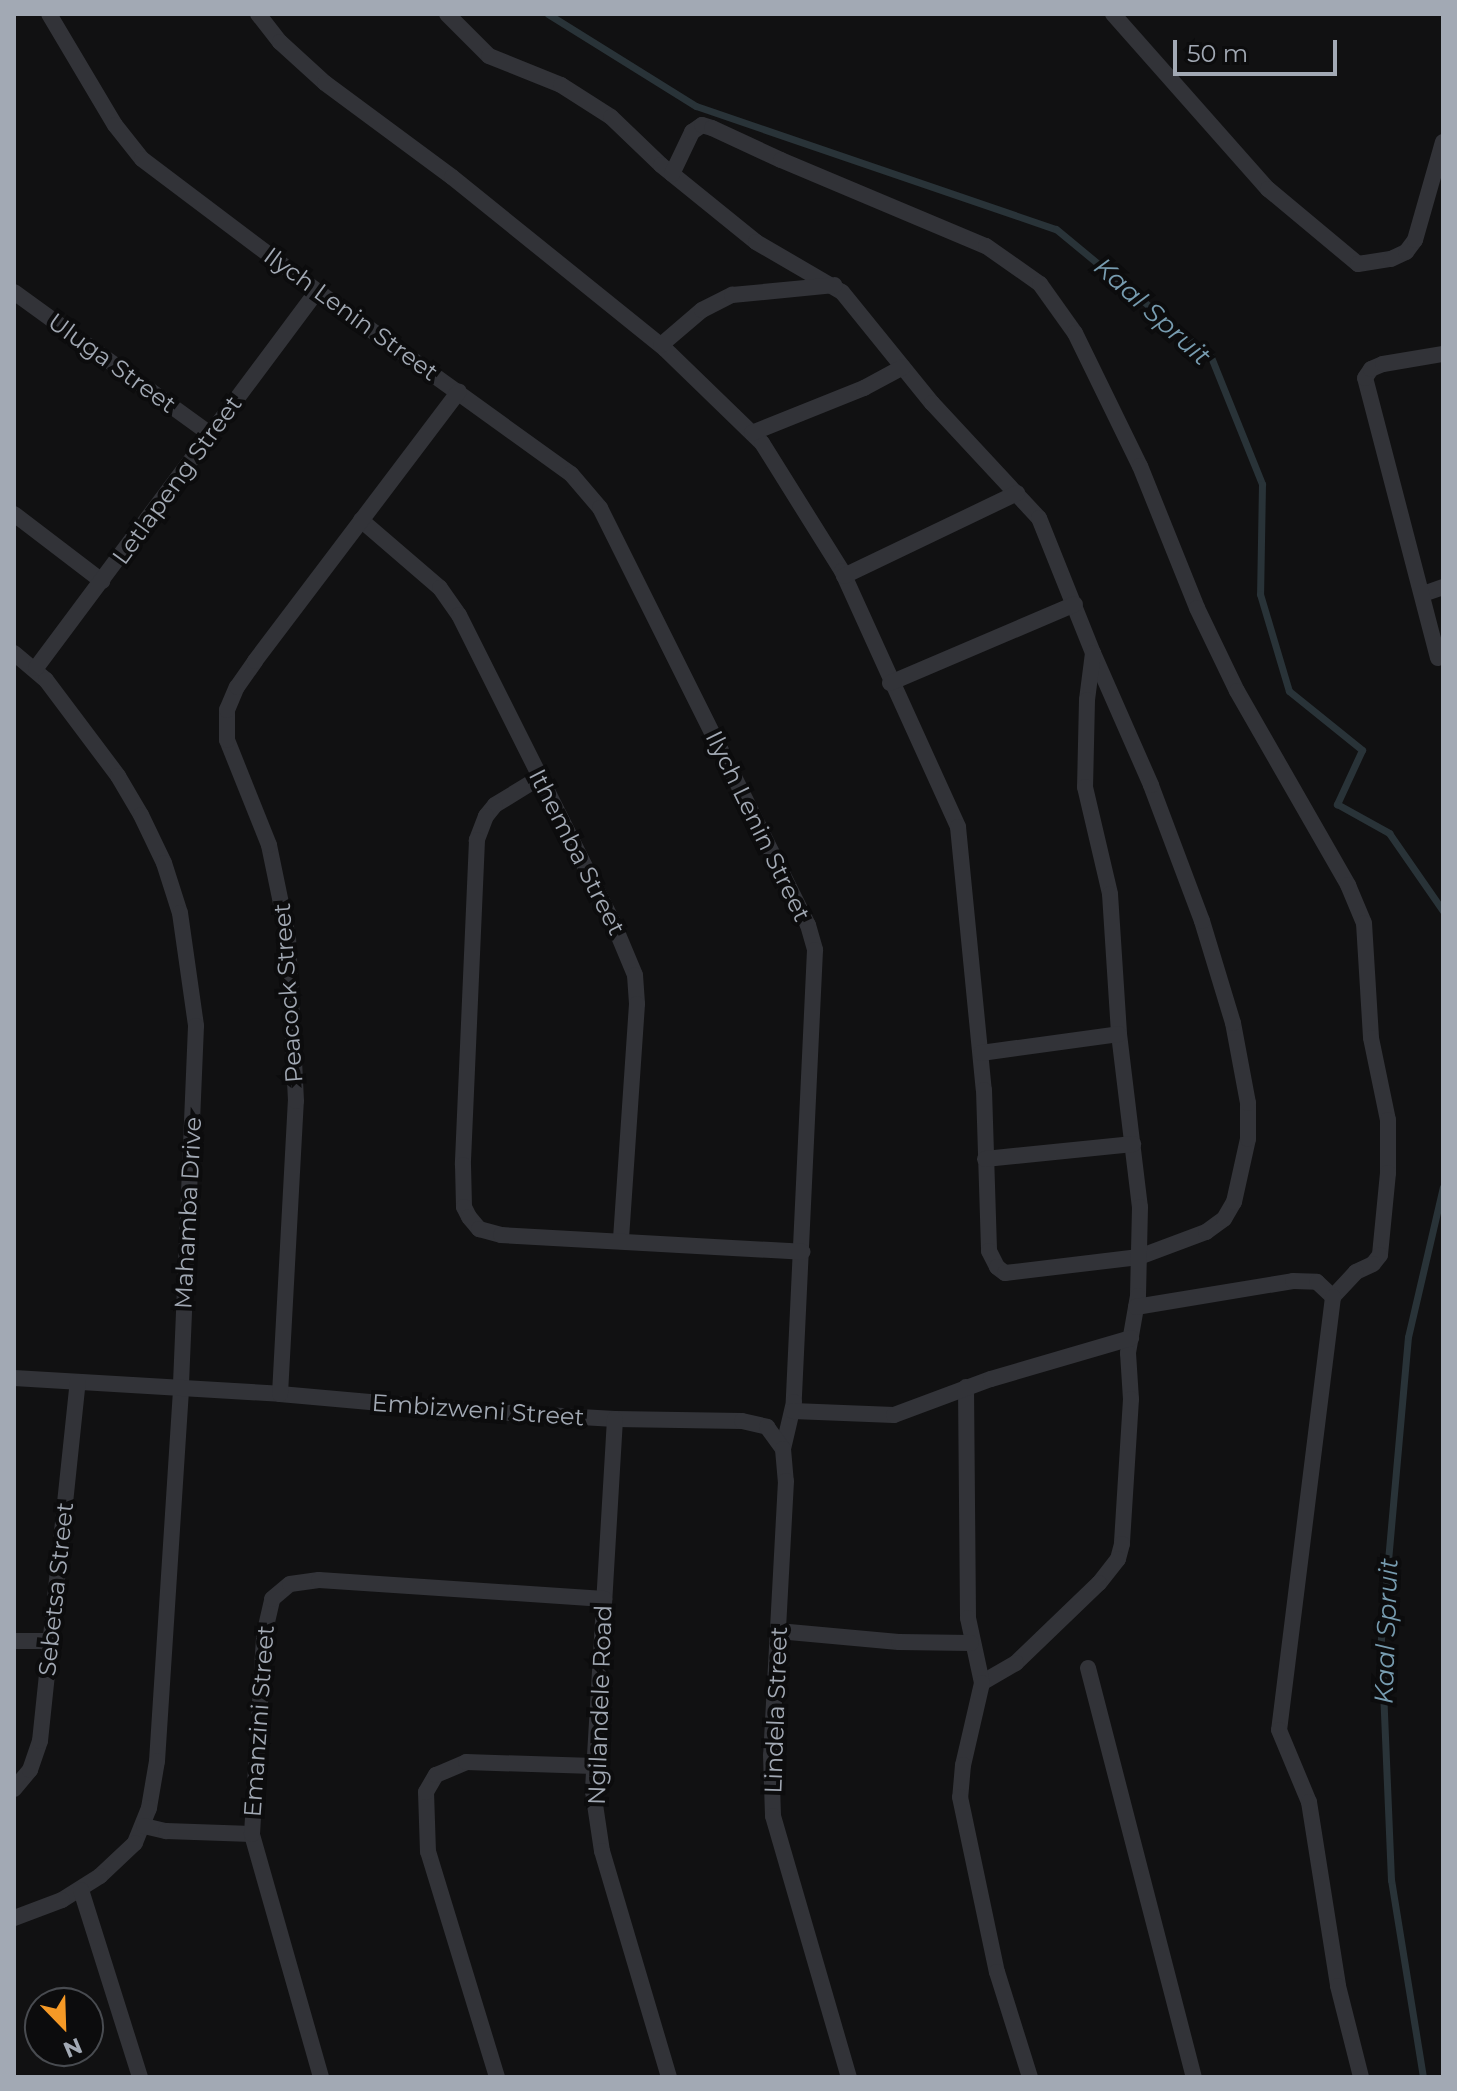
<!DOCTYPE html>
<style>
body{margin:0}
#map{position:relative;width:1457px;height:2091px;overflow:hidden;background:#111112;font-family:Montserrat,sans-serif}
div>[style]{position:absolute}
.stream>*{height:7px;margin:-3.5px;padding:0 3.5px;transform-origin:3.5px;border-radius:3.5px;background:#293338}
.street>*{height:16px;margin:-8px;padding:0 8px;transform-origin:8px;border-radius:8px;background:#323338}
span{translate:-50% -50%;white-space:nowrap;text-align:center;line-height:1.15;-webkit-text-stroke:8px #0c0c0d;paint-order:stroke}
.street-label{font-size:24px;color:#a2a9b4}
.water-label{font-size:26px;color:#779cb0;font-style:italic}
.frame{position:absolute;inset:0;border:16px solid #a2a9b4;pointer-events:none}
.north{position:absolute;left:24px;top:1987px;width:80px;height:80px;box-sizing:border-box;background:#0c0c0d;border:2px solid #484b50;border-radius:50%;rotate:157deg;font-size:22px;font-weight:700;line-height:32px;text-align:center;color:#a2a9b4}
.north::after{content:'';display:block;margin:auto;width:28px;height:36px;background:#f59926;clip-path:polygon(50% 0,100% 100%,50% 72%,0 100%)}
.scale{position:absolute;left:1173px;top:40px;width:164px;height:36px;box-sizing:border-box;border:4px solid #a2a9b4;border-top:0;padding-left:10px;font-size:24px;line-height:28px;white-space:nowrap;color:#a2a9b4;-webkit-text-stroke:6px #0c0c0d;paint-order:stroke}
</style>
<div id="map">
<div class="stream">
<div style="left:548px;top:14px;width:174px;rotate:31.9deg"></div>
<div style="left:696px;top:106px;width:380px;rotate:18.9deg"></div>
<div style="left:1056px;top:229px;width:201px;rotate:39.6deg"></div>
<div style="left:1211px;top:357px;width:137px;rotate:68.1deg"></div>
<div style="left:1262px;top:484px;width:110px;rotate:91deg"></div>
<div style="left:1260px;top:594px;width:101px;rotate:73.4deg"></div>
<div style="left:1289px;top:691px;width:94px;rotate:38.9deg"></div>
<div style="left:1362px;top:750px;width:60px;rotate:114.8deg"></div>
<div style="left:1337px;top:804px;width:60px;rotate:29.1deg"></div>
<div style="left:1389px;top:833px;width:95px;rotate:55.3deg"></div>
<div style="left:1423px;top:2077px;width:200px;rotate:-99.2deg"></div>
<div style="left:1391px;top:1880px;width:241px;rotate:-92.4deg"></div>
<div style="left:1381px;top:1639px;width:303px;rotate:-84.9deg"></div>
<div style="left:1408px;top:1337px;width:154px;rotate:-76.9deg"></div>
</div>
<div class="street">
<div style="left:49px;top:14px;width:129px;rotate:59.3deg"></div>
<div style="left:115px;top:125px;width:43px;rotate:51.5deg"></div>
<div style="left:142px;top:159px;width:219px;rotate:37deg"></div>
<div style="left:317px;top:291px;width:313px;rotate:35.8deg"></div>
<div style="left:571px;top:474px;width:45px;rotate:49.5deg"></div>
<div style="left:600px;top:508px;width:466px;rotate:63.5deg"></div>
<div style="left:808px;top:925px;width:26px;rotate:74deg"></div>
<div style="left:815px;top:950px;width:452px;rotate:92.7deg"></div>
<div style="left:794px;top:1402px;width:48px;rotate:103.2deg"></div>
<div style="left:258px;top:14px;width:36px;rotate:52deg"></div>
<div style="left:280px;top:42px;width:61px;rotate:42.3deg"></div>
<div style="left:325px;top:83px;width:158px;rotate:36.5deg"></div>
<div style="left:452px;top:177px;width:274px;rotate:38.9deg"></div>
<div style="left:665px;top:349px;width:135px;rotate:44.1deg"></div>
<div style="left:762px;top:443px;width:151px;rotate:58deg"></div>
<div style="left:842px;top:571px;width:281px;rotate:65.6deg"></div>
<div style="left:958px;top:827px;width:264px;rotate:84.4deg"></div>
<div style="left:984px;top:1090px;width:161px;rotate:88.2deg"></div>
<div style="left:989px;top:1251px;width:18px;rotate:63deg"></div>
<div style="left:997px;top:1267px;width:10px;rotate:37deg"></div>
<div style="left:1005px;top:1273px;width:135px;rotate:-6.8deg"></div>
<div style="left:1139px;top:1257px;width:72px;rotate:-20.5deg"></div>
<div style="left:1206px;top:1232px;width:22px;rotate:-36deg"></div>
<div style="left:1224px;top:1219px;width:20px;rotate:-60deg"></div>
<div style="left:1234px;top:1202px;width:65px;rotate:-77.5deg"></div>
<div style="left:1248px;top:1139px;width:36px;rotate:-90deg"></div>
<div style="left:1248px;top:1103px;width:81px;rotate:-100.6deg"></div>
<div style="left:1233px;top:1023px;width:107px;rotate:-106.9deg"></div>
<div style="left:1202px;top:921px;width:145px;rotate:-110.6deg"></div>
<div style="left:1151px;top:785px;width:144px;rotate:-113.7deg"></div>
<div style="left:447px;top:14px;width:59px;rotate:45deg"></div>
<div style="left:489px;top:56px;width:78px;rotate:21.9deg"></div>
<div style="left:561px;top:85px;width:59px;rotate:32.6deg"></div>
<div style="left:611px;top:117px;width:69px;rotate:43.8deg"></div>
<div style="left:661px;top:165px;width:122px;rotate:39deg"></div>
<div style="left:756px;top:242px;width:99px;rotate:30.2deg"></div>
<div style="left:842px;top:292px;width:143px;rotate:51deg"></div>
<div style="left:932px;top:403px;width:157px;rotate:47.1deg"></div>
<div style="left:1039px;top:518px;width:145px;rotate:68.2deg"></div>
<div style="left:1093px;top:653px;width:47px;rotate:97.3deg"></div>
<div style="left:1087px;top:700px;width:87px;rotate:91.3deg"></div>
<div style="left:1085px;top:787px;width:110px;rotate:76.8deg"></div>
<div style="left:1110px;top:894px;width:140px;rotate:86.3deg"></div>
<div style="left:1119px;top:1034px;width:174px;rotate:83.1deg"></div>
<div style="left:1140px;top:1207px;width:89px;rotate:91.3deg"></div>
<div style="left:1138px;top:1296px;width:58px;rotate:100deg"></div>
<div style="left:1128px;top:1353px;width:46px;rotate:86.3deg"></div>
<div style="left:1131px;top:1399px;width:145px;rotate:93.6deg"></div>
<div style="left:1122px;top:1544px;width:16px;rotate:105deg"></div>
<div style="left:1118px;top:1559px;width:31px;rotate:128deg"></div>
<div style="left:1099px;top:1583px;width:115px;rotate:136.1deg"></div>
<div style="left:1016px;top:1663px;width:39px;rotate:150deg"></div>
<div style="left:1113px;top:14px;width:234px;rotate:48.5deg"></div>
<div style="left:1268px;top:189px;width:117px;rotate:39.8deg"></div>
<div style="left:1358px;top:264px;width:33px;rotate:-9deg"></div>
<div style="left:1391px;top:259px;width:17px;rotate:-25deg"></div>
<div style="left:1406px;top:252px;width:15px;rotate:-53deg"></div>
<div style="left:1415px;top:240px;width:102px;rotate:-74.1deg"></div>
<div style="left:672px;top:174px;width:47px;rotate:-64.5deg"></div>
<div style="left:692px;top:132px;width:12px;rotate:-35deg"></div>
<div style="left:702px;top:125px;width:10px;rotate:17deg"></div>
<div style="left:712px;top:128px;width:76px;rotate:24.9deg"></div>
<div style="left:781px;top:160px;width:222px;rotate:22.8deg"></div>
<div style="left:986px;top:246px;width:66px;rotate:35.1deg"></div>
<div style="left:1040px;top:284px;width:60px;rotate:54.5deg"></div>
<div style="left:1075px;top:333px;width:148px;rotate:64deg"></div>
<div style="left:1140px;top:466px;width:153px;rotate:68.1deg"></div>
<div style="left:1197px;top:608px;width:92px;rotate:64.3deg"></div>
<div style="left:1237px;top:691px;width:224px;rotate:60.2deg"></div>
<div style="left:1348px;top:885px;width:41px;rotate:67.2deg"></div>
<div style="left:1364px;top:923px;width:115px;rotate:86.5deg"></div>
<div style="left:1371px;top:1038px;width:84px;rotate:78.3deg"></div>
<div style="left:1388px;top:1120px;width:53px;rotate:90deg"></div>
<div style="left:1388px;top:1173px;width:82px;rotate:95.6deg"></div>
<div style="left:1380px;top:1255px;width:11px;rotate:128deg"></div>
<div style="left:1373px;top:1264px;width:19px;rotate:155deg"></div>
<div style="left:1356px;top:1272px;width:34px;rotate:133deg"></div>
<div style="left:14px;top:292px;width:242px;rotate:35.9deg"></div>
<div style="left:661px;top:345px;width:54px;rotate:-40.5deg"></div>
<div style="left:702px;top:310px;width:34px;rotate:-27deg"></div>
<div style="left:732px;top:295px;width:103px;rotate:-5.5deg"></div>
<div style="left:752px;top:433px;width:121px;rotate:-21.9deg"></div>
<div style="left:864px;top:388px;width:44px;rotate:-28.3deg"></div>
<div style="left:14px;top:514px;width:111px;rotate:37.3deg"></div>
<div style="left:361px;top:520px;width:104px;rotate:40.7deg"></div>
<div style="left:440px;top:588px;width:33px;rotate:55deg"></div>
<div style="left:459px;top:615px;width:341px;rotate:63.4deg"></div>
<div style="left:612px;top:920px;width:60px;rotate:67.3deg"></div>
<div style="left:635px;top:975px;width:29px;rotate:86deg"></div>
<div style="left:637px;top:1004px;width:237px;rotate:93.9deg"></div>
<div style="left:844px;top:576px;width:192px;rotate:-25.6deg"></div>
<div style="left:1423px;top:594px;width:21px;rotate:-19deg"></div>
<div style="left:14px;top:653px;width:42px;rotate:40.2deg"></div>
<div style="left:46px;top:680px;width:120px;rotate:53.1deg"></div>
<div style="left:118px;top:776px;width:45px;rotate:59.5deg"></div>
<div style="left:141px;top:815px;width:53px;rotate:64.4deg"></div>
<div style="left:164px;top:863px;width:52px;rotate:72.3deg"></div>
<div style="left:180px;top:913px;width:114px;rotate:81.9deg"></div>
<div style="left:196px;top:1026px;width:364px;rotate:92.4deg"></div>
<div style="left:181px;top:1390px;width:372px;rotate:93.7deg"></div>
<div style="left:157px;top:1761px;width:48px;rotate:99.7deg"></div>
<div style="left:149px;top:1808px;width:38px;rotate:112deg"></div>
<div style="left:135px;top:1843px;width:48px;rotate:136.7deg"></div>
<div style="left:100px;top:1876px;width:45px;rotate:147.7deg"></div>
<div style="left:62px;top:1900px;width:51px;rotate:159.4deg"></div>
<div style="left:1438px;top:658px;width:289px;rotate:-104.6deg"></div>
<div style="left:1365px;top:378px;width:11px;rotate:-56deg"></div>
<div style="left:1371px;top:369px;width:13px;rotate:-23deg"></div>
<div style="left:1383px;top:364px;width:61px;rotate:-9.5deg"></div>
<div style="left:36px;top:668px;width:470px;rotate:-53.3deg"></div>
<div style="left:890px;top:683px;width:201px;rotate:-23.1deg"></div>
<div style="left:539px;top:778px;width:52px;rotate:148.5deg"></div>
<div style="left:495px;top:805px;width:14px;rotate:129deg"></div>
<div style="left:486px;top:816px;width:26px;rotate:111deg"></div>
<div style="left:477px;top:840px;width:325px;rotate:92.5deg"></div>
<div style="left:463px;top:1165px;width:42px;rotate:88.6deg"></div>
<div style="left:464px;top:1207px;width:11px;rotate:63deg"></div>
<div style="left:469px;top:1217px;width:16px;rotate:50deg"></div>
<div style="left:479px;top:1229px;width:23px;rotate:15deg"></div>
<div style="left:501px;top:1235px;width:302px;rotate:3.2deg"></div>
<div style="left:981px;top:1053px;width:139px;rotate:-7.8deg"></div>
<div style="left:985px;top:1159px;width:149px;rotate:-5.8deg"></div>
<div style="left:1136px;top:1307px;width:159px;rotate:-9.4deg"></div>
<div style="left:1293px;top:1281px;width:24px;rotate:2deg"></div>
<div style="left:1317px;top:1282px;width:22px;rotate:43deg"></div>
<div style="left:1333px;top:1297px;width:436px;rotate:97.1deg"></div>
<div style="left:1279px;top:1730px;width:78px;rotate:67.4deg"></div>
<div style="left:1309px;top:1802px;width:186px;rotate:81deg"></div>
<div style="left:1338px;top:1986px;width:94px;rotate:75.8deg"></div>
<div style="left:14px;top:1378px;width:266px;rotate:3.4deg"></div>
<div style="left:280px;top:1394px;width:180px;rotate:5.1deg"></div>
<div style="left:459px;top:1410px;width:156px;rotate:3.3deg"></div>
<div style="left:615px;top:1419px;width:127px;rotate:0.9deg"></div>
<div style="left:742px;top:1421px;width:26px;rotate:13deg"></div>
<div style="left:767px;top:1427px;width:27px;rotate:54deg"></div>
<div style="left:783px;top:1449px;width:32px;rotate:85deg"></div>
<div style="left:786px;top:1481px;width:274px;rotate:93.1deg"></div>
<div style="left:771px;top:1755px;width:61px;rotate:88.1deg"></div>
<div style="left:773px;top:1816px;width:272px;rotate:73.8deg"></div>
<div style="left:966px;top:1387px;width:231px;rotate:89.5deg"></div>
<div style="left:968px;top:1618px;width:66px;rotate:77.8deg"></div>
<div style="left:982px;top:1683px;width:84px;rotate:103deg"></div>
<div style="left:963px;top:1765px;width:32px;rotate:95deg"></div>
<div style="left:960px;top:1797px;width:179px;rotate:78.1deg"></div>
<div style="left:997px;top:1972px;width:110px;rotate:72.6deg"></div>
<div style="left:280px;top:1394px;width:293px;rotate:-86.9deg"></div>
<div style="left:296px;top:1101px;width:164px;rotate:-92.8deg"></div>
<div style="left:288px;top:937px;width:94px;rotate:-101.7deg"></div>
<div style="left:269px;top:845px;width:113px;rotate:-111.8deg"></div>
<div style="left:227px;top:740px;width:30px;rotate:-90deg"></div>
<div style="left:227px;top:710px;width:25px;rotate:-67deg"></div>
<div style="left:237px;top:687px;width:32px;rotate:-55deg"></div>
<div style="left:255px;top:661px;width:338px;rotate:-52.9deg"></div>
<div style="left:793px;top:1411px;width:101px;rotate:2.3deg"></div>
<div style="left:894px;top:1415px;width:103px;rotate:-20.4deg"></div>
<div style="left:991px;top:1379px;width:146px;rotate:-16.3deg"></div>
<div style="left:615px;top:1419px;width:373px;rotate:93.4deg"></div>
<div style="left:593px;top:1791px;width:61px;rotate:81.5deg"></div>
<div style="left:602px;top:1851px;width:236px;rotate:73.5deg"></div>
<div style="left:778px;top:1631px;width:121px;rotate:5.2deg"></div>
<div style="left:899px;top:1642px;width:72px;rotate:0.8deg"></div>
<div style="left:14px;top:1641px;width:36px"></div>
<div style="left:1088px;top:1668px;width:423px;rotate:75.5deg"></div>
<div style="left:14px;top:1789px;width:25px;rotate:-50deg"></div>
<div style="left:30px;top:1770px;width:31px;rotate:-71deg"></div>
<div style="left:40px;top:1741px;width:361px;rotate:-84deg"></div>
<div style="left:144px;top:1826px;width:23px;rotate:13deg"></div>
<div style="left:166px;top:1831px;width:86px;rotate:2deg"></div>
<div style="left:81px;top:1890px;width:196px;rotate:72.5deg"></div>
<div style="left:321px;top:2077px;width:253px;rotate:-105.9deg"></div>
<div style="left:252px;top:1834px;width:199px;rotate:-86.5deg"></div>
<div style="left:264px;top:1635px;width:37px;rotate:-77deg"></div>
<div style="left:272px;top:1599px;width:23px;rotate:-40deg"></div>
<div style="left:290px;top:1584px;width:29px;rotate:-8deg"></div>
<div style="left:319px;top:1580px;width:286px;rotate:3.8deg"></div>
<div style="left:497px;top:2077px;width:235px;rotate:-107deg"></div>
<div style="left:428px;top:1852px;width:60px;rotate:-91.9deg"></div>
<div style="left:426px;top:1792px;width:20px;rotate:-60deg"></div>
<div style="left:436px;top:1775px;width:33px;rotate:-23deg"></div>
<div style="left:466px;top:1762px;width:128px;rotate:1.8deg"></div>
</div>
<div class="street-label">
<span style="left:351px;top:314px;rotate:36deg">Ilych Lenin Street</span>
<span style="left:112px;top:363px;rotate:36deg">Uluga Street</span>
<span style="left:177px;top:480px;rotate:-54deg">Letlapeng Street</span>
<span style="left:758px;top:826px;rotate:64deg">Ilych Lenin Street</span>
<span style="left:577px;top:852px;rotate:63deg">Ithemba Street</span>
<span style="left:288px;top:993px;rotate:-94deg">Peacock Street</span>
<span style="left:188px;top:1213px;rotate:-87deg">Mahamba Drive</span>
<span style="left:478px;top:1410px;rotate:4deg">Embizweni Street</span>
<span style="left:56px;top:1589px;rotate:-84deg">Sebetsa Street</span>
<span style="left:600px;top:1705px;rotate:-88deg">Ngilandele Road</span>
<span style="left:776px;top:1710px;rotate:-88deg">Lindela Street</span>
<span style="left:259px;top:1721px;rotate:-86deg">Emanzini Street</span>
</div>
<div class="water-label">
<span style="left:1152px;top:312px;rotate:42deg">Kaal Spruit</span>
<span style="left:1387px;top:1631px;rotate:-88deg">Kaal Spruit</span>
</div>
<div class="frame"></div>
<div class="north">N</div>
<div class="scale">50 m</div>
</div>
